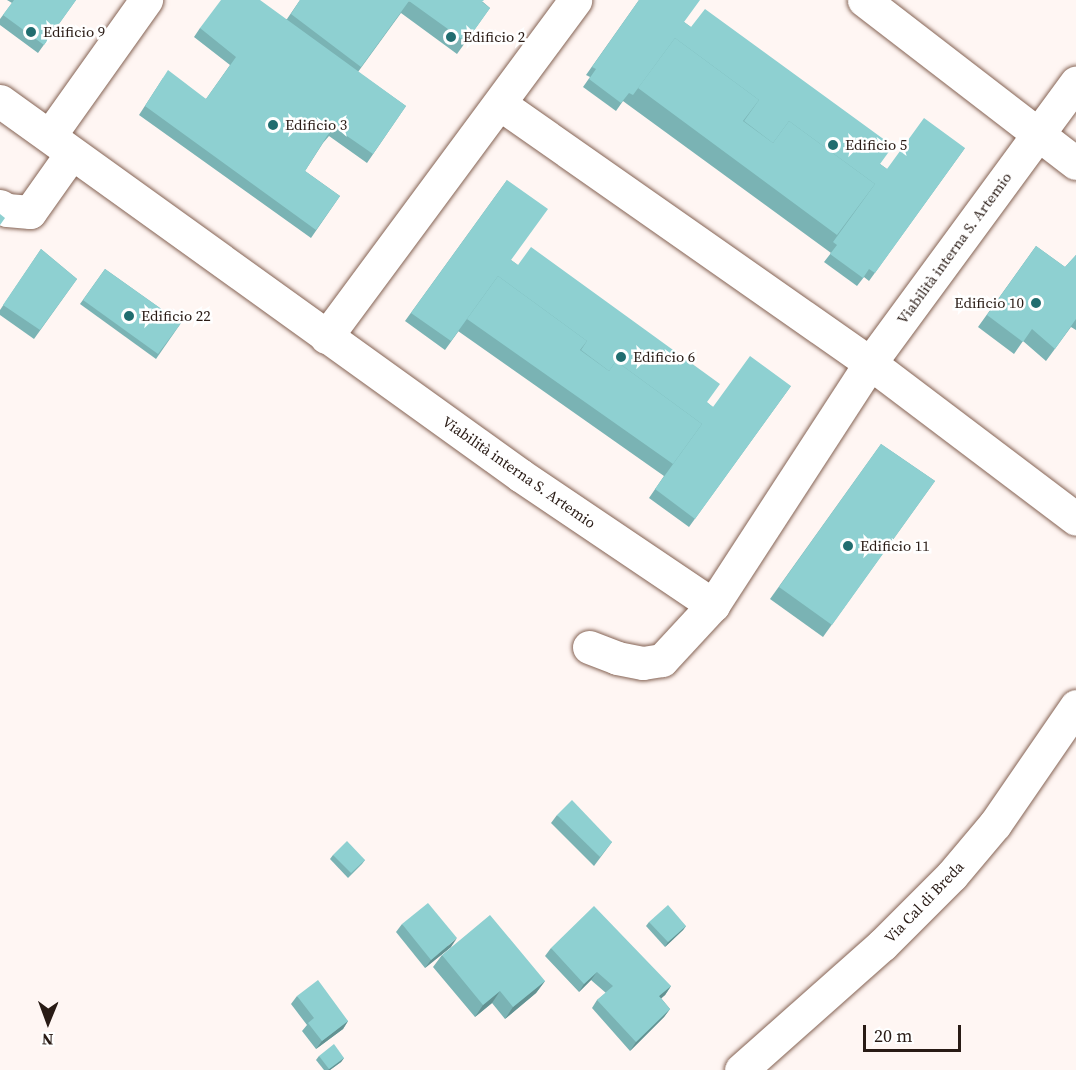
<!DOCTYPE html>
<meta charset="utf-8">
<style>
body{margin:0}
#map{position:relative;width:1076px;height:1070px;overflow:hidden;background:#fff6f3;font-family:"Source Serif 4",serif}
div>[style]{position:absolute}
.roads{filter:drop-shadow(0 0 2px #856354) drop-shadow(0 0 2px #856354)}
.minor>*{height:33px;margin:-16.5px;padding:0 16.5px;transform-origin:16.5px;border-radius:16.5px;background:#fff}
.wall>*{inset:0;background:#7ab3b4}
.shaded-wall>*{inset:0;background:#639292}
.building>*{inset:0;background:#8ed0d1}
.dots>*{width:16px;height:16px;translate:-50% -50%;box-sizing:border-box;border:3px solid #fff;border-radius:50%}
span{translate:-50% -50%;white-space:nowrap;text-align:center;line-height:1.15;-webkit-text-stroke:5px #fff;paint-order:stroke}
.poi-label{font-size:15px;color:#291b15}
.left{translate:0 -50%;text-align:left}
.right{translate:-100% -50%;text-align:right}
.street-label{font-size:15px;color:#291b15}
.north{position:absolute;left:18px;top:992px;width:60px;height:60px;-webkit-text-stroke:4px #fff;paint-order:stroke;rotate:181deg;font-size:16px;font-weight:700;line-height:24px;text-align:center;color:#291b15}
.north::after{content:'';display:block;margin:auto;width:21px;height:27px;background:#291b15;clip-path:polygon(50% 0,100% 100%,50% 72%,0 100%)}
.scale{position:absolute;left:863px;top:1025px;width:98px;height:27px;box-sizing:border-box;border:3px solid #291b15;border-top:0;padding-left:8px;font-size:18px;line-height:21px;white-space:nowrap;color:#291b15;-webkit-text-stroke:4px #fff;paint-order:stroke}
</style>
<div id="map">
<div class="roads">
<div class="minor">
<div style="left:864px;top:0;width:267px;rotate:37.6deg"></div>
<div style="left:0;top:101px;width:641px;rotate:35.72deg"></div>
<div style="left:520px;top:475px;width:233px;rotate:34deg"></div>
<div style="left:713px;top:605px;width:288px;rotate:-57deg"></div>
<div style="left:870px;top:363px;width:348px;rotate:-53.7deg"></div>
<div style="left:500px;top:104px;width:452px;rotate:35deg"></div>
<div style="left:870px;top:363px;width:258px;rotate:37.1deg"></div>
<div style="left:50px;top:135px;width:166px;rotate:-54.6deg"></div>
<div style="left:0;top:206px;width:8px;rotate:30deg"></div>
<div style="left:7px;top:210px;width:23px;rotate:5deg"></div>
<div style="left:30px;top:212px;width:71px;rotate:-54.7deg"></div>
<div style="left:326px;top:337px;width:419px;rotate:-53.5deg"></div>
<div style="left:589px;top:647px;width:30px;rotate:21deg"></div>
<div style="left:617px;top:658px;width:26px;rotate:11deg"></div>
<div style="left:643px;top:663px;width:19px;rotate:-9deg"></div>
<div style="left:662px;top:660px;width:75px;rotate:-47.2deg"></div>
<div style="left:741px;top:1070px;width:188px;rotate:-41.6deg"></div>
<div style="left:882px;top:945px;width:99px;rotate:-45deg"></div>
<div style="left:952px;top:875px;width:67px;rotate:-49.9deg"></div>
<div style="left:995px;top:824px;width:143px;rotate:-55.5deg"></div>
</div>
</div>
<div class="wall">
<div style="clip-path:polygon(7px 0,76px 0,38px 53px,0 25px,0 19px,12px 3px)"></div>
<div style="clip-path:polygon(300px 0,483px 2px,490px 8px,457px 54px,401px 13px,358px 72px,406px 106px,367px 163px,329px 136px,323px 143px,305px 171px,340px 196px,311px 238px,139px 115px,163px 78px,206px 99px,230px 65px,194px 37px,200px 28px,287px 19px)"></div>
<div style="clip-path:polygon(639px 0,684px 22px,887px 169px,965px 148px,869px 281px,864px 277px,857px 286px,824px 262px,831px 253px,827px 250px,627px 104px,623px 101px,616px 111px,583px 87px,590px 77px,586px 75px)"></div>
<div style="clip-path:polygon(507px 180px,511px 260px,713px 407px,791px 386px,689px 527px,649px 498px,664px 476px,458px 331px,463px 325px,445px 350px,405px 321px)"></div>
<div style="clip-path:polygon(1036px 246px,1065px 267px,1076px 255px,1076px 330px,1071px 327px,1046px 361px,1023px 341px,1014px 354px,978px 327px)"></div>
<div style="clip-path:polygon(41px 249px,77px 279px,34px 339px,0 315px,0 310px)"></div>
<div style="clip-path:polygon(105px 269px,181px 323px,156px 359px,80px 304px)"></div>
<div style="clip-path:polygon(881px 444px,935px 481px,823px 637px,770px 599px)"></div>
<div style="clip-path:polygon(557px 815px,612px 842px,594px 866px,551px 823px)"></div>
<div style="clip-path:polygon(333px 855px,365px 860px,362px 864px,348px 878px,330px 859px)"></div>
<div style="clip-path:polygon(649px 922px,686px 926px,683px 930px,665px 947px,646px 926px)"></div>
<div style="clip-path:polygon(402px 924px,451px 947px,425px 968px,396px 932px)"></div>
<div style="clip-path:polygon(551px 948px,671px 986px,665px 995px,661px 998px,670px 1009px,664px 1017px,630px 1051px,592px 1008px,597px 1000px,606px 993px,591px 980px,579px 992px,545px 956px)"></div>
<div style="clip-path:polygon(442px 955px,545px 981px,536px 993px,505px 1019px,492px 1003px,475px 1017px,433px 967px)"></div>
<div style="clip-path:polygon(297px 996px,348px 1021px,343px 1029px,316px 1049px,302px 1031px,307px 1025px,291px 1004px)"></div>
<div style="clip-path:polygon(319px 1056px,344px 1058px,341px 1062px,330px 1070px,324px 1070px,316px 1060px)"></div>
</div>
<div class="shaded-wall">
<div style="clip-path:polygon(686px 926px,683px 930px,665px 947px,668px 942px)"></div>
<div style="clip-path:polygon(457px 938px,451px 947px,425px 968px,431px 960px)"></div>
<div style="clip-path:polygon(597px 972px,591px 980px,579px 992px,584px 984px)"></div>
<div style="clip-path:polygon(545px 981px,536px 993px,505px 1019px,513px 1007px)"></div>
<div style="clip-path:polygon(671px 986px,665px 995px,654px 1005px,659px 996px)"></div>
<div style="clip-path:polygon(500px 991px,492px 1003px,475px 1017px,483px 1005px)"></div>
<div style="clip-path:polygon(670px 1009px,664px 1017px,630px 1051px,636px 1042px)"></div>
<div style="clip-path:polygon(348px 1021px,343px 1029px,316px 1049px,322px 1041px)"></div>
<div style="clip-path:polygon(344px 1058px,341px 1062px,330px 1070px,328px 1070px)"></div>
</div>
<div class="building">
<div style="clip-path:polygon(14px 0,76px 0,44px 45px,3px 15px)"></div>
<div style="clip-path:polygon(221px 0,260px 0,406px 106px,373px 154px,334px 127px,327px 136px,305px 171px,340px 196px,316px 230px,145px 106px,168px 70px,206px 99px,236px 57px,200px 28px)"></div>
<div style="clip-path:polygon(300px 0,484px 0,482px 2px,490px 8px,466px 42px,409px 1px,361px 67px,291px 14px)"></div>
<div style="clip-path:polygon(639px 0,700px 0,684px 22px,691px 27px,705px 9px,893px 146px,880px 164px,887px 169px,924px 118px,965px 148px,875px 273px,869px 269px,863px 278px,830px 254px,837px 245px,833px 242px,875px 184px,789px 121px,773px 143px,744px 121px,759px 100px,675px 38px,633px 95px,629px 93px,621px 103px,589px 79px,596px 69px,592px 67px)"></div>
<div style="clip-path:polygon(675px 38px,759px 100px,743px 121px,773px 143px,789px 121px,875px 184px,837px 235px,638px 88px)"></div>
<div style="clip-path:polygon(507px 180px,548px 209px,511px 260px,518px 265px,531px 247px,720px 384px,707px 402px,713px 407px,750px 356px,791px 386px,695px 519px,655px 489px,702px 424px,616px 361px,609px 371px,581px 350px,587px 341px,498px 276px,451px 341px,411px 313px)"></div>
<div style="clip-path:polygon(0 214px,5px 218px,0 225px)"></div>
<div style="clip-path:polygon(1036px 246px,1065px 267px,1076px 255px,1076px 319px,1055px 349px,1032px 329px,1023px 342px,987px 315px)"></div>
<div style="clip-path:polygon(41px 249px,77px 279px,40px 330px,3px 305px)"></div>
<div style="clip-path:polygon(105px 269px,181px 323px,158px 354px,83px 300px)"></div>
<div style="clip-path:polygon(498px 276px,587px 341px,580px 350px,609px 371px,616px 361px,702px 424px,673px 464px,467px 319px)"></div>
<div style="clip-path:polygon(881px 444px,935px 481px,832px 625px,779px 587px)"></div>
<div style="clip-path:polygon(572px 800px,612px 842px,600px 857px,557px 815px)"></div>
<div style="clip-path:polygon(347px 841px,365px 860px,351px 873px,333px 855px)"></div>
<div style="clip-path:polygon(428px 903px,457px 938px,431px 960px,402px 924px)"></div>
<div style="clip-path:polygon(668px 905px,686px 926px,668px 942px,649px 922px)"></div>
<div style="clip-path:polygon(594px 906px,671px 986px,659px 996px,670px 1009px,636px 1042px,597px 1000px,613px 986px,597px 972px,584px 984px,551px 948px)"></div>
<div style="clip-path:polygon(490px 915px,545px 981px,513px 1007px,500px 991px,483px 1005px,442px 955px)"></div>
<div style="clip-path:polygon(318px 980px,348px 1021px,322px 1041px,308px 1023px,314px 1018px,297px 996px)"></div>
<div style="clip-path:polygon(334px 1044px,344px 1058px,329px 1069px,319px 1056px)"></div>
</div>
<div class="dots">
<div style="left:31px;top:32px;background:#216d6f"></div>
<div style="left:451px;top:37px;background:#216d6f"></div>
<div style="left:273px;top:125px;background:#216d6f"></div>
<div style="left:833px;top:145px;background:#216d6f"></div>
<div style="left:1036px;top:303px;background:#216d6f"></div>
<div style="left:129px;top:316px;background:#216d6f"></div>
<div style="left:621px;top:357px;background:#216d6f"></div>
<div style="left:848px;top:546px;background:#216d6f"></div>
</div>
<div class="poi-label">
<span class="left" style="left:43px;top:32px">Edificio 9</span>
<span class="left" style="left:463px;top:37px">Edificio 2</span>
<span class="left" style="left:285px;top:125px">Edificio 3</span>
<span class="left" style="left:845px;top:145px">Edificio 5</span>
<span class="right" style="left:1024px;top:303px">Edificio 10</span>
<span class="left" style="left:141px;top:316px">Edificio 22</span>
<span class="left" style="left:633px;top:357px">Edificio 6</span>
<span class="left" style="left:860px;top:546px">Edificio 11</span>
</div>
<div class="street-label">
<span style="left:954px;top:248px;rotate:-54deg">Viabilità interna S. Artemio</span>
<span style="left:519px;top:472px;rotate:35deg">Viabilità interna S. Artemio</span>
<span style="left:924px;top:902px;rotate:-46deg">Via Cal di Breda</span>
</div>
<div class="north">N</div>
<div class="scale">20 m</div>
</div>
